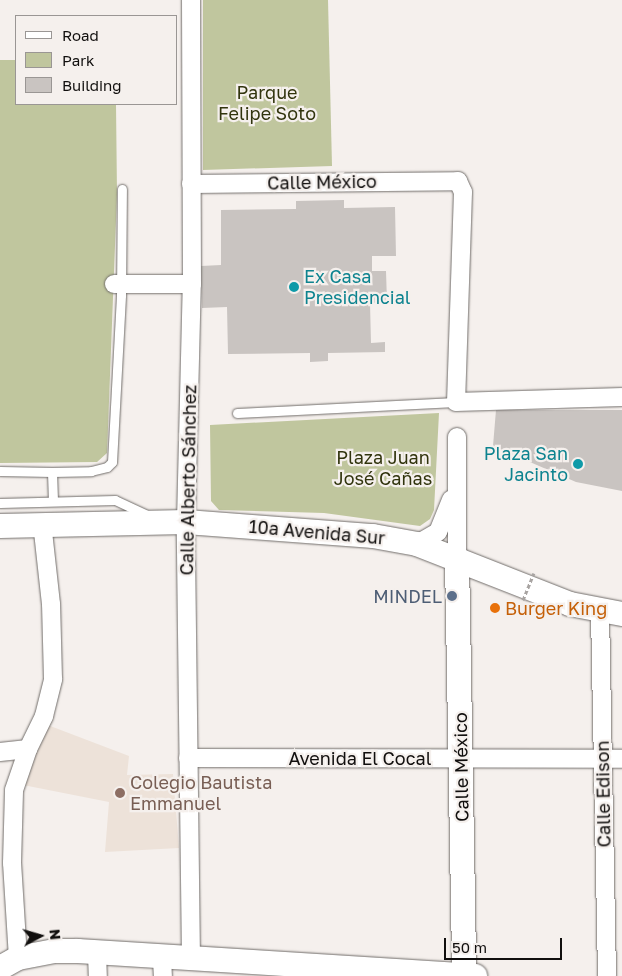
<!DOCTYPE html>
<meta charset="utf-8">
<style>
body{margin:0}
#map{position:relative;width:622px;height:976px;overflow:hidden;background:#f5f0ed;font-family:"Golos Text",sans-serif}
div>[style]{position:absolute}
.built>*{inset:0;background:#ede2d9}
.green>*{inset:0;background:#c0c69e}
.building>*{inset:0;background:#c9c4c1}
.roads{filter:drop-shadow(0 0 1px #716d6a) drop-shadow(0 0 1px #716d6a)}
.lane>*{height:9px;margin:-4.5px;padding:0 4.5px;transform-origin:4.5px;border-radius:4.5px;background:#fff}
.street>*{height:18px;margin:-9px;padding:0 9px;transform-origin:9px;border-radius:9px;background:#fff}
.secondary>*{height:24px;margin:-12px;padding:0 12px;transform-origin:12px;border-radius:12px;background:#fff}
.path-bridge>*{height:3px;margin-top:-1.5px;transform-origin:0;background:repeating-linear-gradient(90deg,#a8a4a2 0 4px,transparent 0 6.5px)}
.dots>*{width:14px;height:14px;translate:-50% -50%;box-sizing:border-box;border:2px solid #f5f0ed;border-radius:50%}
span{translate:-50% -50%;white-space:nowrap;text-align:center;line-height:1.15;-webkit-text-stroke:4.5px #f5f0ed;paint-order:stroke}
.park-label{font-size:18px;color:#31340d}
.street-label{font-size:18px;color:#110f0e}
.culture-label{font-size:18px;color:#0d838f}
.left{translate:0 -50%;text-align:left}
.right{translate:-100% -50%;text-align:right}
.service-label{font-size:18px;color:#4e5e75}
.food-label{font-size:18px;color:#c56008}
.education-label{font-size:18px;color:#785e54}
.legend{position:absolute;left:15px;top:15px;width:162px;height:90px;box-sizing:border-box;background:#f5f0ed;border:1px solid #9a9694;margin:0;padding:6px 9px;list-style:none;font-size:15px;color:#110f0e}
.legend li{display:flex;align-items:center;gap:10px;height:25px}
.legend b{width:25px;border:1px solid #9a9694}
.north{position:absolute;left:15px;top:911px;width:50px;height:50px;-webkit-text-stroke:4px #f5f0ed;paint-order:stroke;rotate:84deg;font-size:14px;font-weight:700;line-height:20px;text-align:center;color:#110f0e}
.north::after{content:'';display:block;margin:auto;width:18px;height:22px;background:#110f0e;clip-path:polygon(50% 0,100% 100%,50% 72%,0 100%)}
.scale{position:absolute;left:444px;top:938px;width:118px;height:22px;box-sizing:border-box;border:2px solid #110f0e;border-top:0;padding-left:6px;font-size:15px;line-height:18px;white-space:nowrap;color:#110f0e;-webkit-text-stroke:4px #f5f0ed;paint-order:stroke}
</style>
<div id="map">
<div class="built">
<div style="clip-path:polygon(45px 724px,129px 756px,127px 775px,173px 774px,179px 848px,105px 852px,109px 802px,23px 785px)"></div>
</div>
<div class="green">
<div style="clip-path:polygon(203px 0,328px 0,332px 166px,203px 170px)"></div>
<div style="clip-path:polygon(0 60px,16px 60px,16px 104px,116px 104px,117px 194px,107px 453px,97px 462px,0 463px)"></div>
<div style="clip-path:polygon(439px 413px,434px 510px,430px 519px,420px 526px,324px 513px,219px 510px,211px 501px,210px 425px)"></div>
</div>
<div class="building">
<div style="clip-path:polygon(344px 200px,344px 208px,395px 207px,396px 256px,372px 256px,372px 271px,386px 271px,387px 302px,370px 303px,371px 343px,385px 342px,385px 352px,328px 353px,328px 361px,310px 362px,310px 353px,228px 354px,227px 307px,202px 308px,201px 266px,221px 265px,221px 210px,296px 209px,296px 201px)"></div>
<div style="clip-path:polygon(496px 410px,622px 410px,622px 491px,576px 482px,493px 446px)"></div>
</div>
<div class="roads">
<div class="lane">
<div style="left:237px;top:413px;width:219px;rotate:-2.9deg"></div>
<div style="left:0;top:471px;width:52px;rotate:1.1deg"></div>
<div style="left:52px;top:472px;width:29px;rotate:88deg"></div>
<div style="left:52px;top:472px;width:39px;rotate:-1deg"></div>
<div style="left:91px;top:471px;width:16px;rotate:-14deg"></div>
<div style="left:107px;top:467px;width:7px;rotate:-45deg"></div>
<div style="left:112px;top:462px;width:167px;rotate:-86.9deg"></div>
<div style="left:121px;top:295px;width:106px;rotate:-89.5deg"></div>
<div style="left:0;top:503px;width:115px;rotate:-1.5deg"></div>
<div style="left:115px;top:500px;width:38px;rotate:25deg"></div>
</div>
<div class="street">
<div style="left:191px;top:184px;width:267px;rotate:-0.6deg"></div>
<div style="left:458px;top:181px;width:12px;rotate:66deg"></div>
<div style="left:463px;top:192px;width:210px;rotate:91.9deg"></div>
<div style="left:456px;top:402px;width:166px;rotate:-1.7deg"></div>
<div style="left:114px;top:284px;width:78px"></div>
<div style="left:457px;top:437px;width:121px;rotate:90deg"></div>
<div style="left:417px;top:544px;width:24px;rotate:-30deg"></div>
<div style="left:438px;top:532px;width:35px;rotate:-68deg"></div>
<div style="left:600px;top:611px;width:365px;rotate:88.9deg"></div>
<div style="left:0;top:752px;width:28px;rotate:-6deg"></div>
<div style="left:188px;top:758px;width:434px;rotate:0.1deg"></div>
<div style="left:97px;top:953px;width:23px;rotate:88deg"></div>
<div style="left:18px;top:958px;width:95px;rotate:-93.6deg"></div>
<div style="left:12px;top:863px;width:73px;rotate:-88.4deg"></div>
<div style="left:14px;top:790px;width:43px;rotate:-71.1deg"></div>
<div style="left:28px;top:749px;width:37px;rotate:-64deg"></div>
<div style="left:44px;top:716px;width:38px;rotate:-76deg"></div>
<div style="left:53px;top:679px;width:75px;rotate:-91.5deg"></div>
<div style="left:51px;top:604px;width:81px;rotate:-96.3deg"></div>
<div style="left:162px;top:959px;width:17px;rotate:87deg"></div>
<div style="left:191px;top:960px;width:438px;rotate:-90.7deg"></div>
<div style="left:186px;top:522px;width:238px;rotate:-88.6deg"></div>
<div style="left:192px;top:284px;width:284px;rotate:-90.2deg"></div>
</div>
<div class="secondary">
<div style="left:0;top:526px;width:186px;rotate:-1.2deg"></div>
<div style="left:186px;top:522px;width:188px;rotate:4.3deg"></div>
<div style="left:373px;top:536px;width:45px;rotate:10.3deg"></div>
<div style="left:417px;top:544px;width:164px;rotate:21.4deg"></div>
<div style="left:570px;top:604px;width:53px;rotate:10.9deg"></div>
<div style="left:457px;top:558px;width:418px;rotate:89deg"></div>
<div style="left:0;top:968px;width:21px;rotate:-29deg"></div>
<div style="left:18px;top:958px;width:37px;rotate:-11deg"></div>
<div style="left:54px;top:951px;width:24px"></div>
<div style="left:78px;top:951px;width:398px;rotate:3.6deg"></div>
</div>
</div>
<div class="path-bridge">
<div style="left:523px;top:600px;width:29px;rotate:-68deg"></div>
</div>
<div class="dots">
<div style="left:294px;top:287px;background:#0f9aa8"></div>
<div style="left:578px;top:464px;background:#0f9aa8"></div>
<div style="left:452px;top:596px;background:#5c6f8a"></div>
<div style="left:495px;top:608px;background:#e8710a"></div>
<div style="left:120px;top:793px;background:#8d6e63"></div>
</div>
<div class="park-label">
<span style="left:267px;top:103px">Parque<br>Felipe Soto</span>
<span style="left:383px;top:468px">Plaza Juan<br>José Cañas</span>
</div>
<div class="street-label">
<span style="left:322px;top:182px;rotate:-1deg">Calle México</span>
<span style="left:188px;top:480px;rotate:-89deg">Calle Alberto Sánchez</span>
<span style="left:317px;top:532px;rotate:5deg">10a Avenida Sur</span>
<span style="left:360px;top:758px">Avenida El Cocal</span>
<span style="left:461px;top:767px;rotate:-91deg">Calle México</span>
<span style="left:603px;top:794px;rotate:-91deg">Calle Edison</span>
</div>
<div class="culture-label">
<span class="left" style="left:304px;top:287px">Ex Casa<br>Presidencial</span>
<span class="right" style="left:568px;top:464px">Plaza San<br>Jacinto</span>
</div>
<div class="service-label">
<span class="right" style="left:442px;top:596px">MINDEL</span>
</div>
<div class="food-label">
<span class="left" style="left:505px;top:608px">Burger King</span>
</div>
<div class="education-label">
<span class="left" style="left:130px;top:793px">Colegio Bautista<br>Emmanuel</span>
</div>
<ul class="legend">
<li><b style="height:6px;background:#fff"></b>Road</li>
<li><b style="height:14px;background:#c0c69e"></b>Park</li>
<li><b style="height:14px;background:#c9c4c1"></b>Building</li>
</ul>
<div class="north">N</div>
<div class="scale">50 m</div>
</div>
